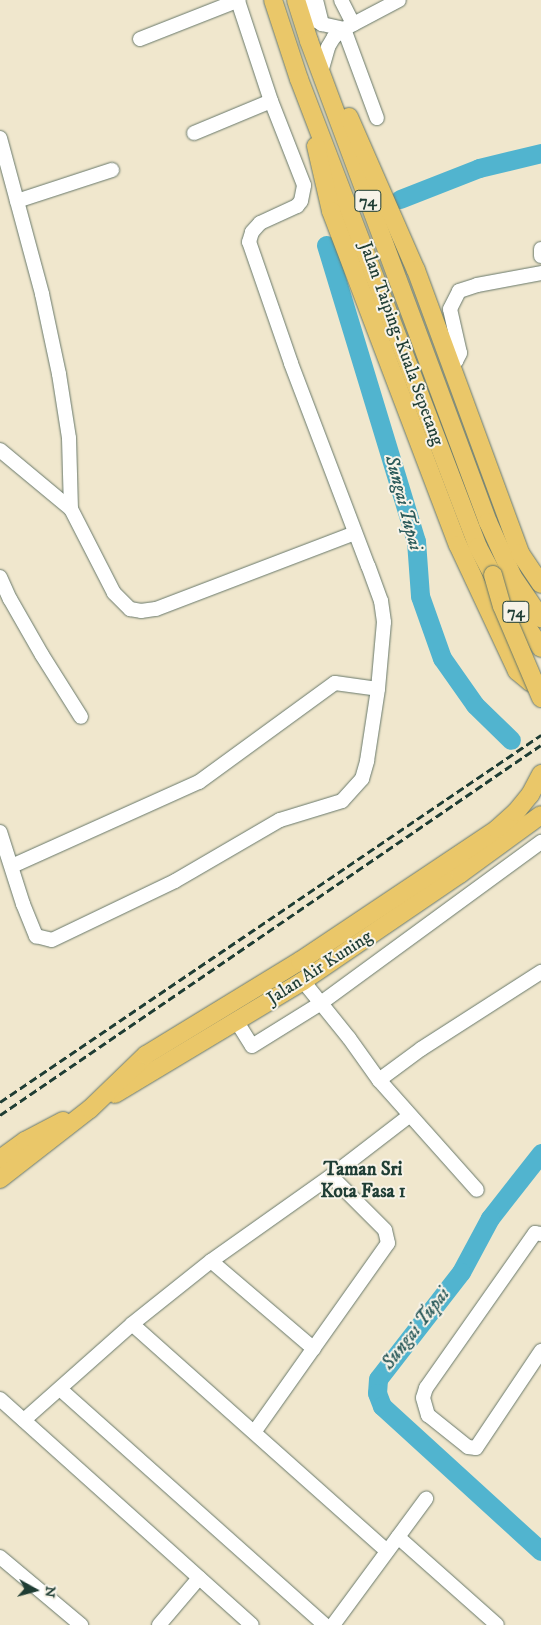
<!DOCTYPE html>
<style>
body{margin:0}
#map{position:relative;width:541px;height:1625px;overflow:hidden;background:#f0e7cd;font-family:"IM FELL DW Pica",serif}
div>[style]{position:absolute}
.river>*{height:19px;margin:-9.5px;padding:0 9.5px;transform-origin:9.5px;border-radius:9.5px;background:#51b4cf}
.roads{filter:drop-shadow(0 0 1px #68786a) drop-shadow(0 0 1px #68786a)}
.minor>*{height:14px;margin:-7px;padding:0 7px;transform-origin:7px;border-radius:7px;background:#fff}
.major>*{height:18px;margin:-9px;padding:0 9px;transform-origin:9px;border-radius:9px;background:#eac769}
.rail>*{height:3px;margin-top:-1.5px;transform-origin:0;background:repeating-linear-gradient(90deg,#1f3d34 0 8px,transparent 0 12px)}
.bridges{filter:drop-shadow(0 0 1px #68786a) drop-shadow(0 0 1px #68786a)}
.major-bridge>*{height:18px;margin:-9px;padding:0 9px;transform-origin:9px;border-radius:9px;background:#eac769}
span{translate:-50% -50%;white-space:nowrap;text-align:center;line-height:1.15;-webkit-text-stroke:4px #f7f3e8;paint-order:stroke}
.shield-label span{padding:1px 4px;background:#f7f3e8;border:1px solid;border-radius:4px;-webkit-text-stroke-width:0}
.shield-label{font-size:16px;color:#1f3d34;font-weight:700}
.street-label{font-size:18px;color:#1f3d34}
.water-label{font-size:19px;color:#2c5b5b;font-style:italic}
.neighbourhood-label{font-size:19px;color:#1f3d34;font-weight:700}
.north{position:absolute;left:10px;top:1565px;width:50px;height:50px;-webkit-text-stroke:4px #f7f3e8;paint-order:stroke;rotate:97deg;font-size:14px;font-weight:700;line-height:20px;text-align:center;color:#1f3d34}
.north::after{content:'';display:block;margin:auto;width:18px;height:22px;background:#1f3d34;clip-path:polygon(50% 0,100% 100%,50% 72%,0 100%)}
</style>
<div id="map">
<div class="river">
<div style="left:400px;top:199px;width:85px;rotate:-21.4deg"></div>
<div style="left:479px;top:168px;width:64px;rotate:-13.6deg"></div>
<div style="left:326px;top:245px;width:309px;rotate:73.1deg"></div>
<div style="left:416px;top:541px;width:55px;rotate:85.8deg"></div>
<div style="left:420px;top:596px;width:66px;rotate:70.5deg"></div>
<div style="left:442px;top:658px;width:57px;rotate:54.9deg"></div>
<div style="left:475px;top:705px;width:50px;rotate:44.2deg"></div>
<div style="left:541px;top:1153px;width:83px;rotate:128.1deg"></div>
<div style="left:490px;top:1218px;width:61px;rotate:118.2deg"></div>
<div style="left:461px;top:1272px;width:135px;rotate:127.8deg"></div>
<div style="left:378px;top:1379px;width:14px;rotate:94deg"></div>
<div style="left:377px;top:1393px;width:14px;rotate:69deg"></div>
<div style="left:382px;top:1406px;width:215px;rotate:42.4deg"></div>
</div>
<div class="roads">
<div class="minor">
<div style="left:302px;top:0;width:24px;rotate:57deg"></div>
<div style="left:315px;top:20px;width:8px;rotate:30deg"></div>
<div style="left:322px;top:24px;width:23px;rotate:13deg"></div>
<div style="left:316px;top:0;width:25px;rotate:76deg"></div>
<div style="left:341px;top:0;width:27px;rotate:63deg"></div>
<div style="left:344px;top:29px;width:95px;rotate:69.7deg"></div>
<div style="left:140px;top:39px;width:106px;rotate:-21.5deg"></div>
<div style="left:321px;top:72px;width:26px;rotate:-74deg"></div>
<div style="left:328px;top:47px;width:12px;rotate:-59deg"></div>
<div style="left:334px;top:37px;width:13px;rotate:-39deg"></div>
<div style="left:344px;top:29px;width:62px;rotate:-27.8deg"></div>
<div style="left:194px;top:133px;width:83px;rotate:-22.6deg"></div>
<div style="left:0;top:138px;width:162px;rotate:74.9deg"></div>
<div style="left:42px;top:294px;width:82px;rotate:78deg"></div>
<div style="left:59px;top:374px;width:65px;rotate:81.1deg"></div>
<div style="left:69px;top:438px;width:71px;rotate:88.4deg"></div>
<div style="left:17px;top:201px;width:100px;rotate:-18.1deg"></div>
<div style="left:541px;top:249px;width:7px;rotate:90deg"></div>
<div style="left:450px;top:364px;width:7px;rotate:-27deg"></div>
<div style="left:456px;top:361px;width:9px;rotate:-63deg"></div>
<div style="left:460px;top:353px;width:45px;rotate:-102.8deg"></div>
<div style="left:450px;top:309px;width:20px;rotate:-63deg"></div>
<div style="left:459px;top:291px;width:19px;rotate:-18deg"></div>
<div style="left:477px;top:285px;width:65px;rotate:-10.6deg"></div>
<div style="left:0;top:450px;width:92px;rotate:39.7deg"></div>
<div style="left:71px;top:509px;width:94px;rotate:62.9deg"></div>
<div style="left:114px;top:593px;width:23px;rotate:45deg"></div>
<div style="left:130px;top:609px;width:11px;rotate:10deg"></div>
<div style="left:141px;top:611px;width:15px;rotate:-8deg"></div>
<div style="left:156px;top:609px;width:213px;rotate:-20.9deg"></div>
<div style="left:0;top:577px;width:24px;rotate:66deg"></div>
<div style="left:10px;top:599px;width:64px;rotate:60.3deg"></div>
<div style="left:42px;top:655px;width:73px;rotate:57.8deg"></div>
<div style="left:0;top:832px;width:76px;rotate:72.3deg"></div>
<div style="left:23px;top:904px;width:35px;rotate:68deg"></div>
<div style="left:36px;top:936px;width:16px;rotate:14deg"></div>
<div style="left:52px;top:940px;width:136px;rotate:-25.6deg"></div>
<div style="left:175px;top:881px;width:121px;rotate:-30.2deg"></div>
<div style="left:280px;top:820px;width:65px;rotate:-17deg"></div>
<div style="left:342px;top:801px;width:30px;rotate:-48deg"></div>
<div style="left:362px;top:779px;width:19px;rotate:-74deg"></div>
<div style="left:367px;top:761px;width:73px;rotate:-81.3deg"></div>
<div style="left:378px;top:689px;width:67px;rotate:-84.9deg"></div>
<div style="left:384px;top:622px;width:21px;rotate:-98deg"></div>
<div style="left:381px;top:601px;width:37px;rotate:-110deg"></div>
<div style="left:368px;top:566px;width:217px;rotate:-110.8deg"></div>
<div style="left:291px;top:363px;width:128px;rotate:-109.1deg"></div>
<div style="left:249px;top:242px;width:10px;rotate:-73deg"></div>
<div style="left:252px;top:232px;width:12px;rotate:-48deg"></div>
<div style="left:260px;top:223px;width:41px;rotate:-24.7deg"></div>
<div style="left:297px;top:206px;width:6px;rotate:-51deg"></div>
<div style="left:301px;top:201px;width:16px;rotate:-79deg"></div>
<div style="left:304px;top:185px;width:90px;rotate:-111.4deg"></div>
<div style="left:271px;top:101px;width:105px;rotate:-108.3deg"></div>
<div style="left:12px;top:866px;width:205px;rotate:-24.2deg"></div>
<div style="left:199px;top:782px;width:168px;rotate:-36.1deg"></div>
<div style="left:335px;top:683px;width:43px;rotate:7.9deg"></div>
<div style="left:303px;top:981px;width:73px;rotate:51.1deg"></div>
<div style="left:349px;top:1038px;width:52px;rotate:54.5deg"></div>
<div style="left:379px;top:1080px;width:147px;rotate:48.3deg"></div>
<div style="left:237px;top:1022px;width:28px;rotate:58deg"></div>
<div style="left:252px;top:1046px;width:81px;rotate:-31.9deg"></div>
<div style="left:321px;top:1003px;width:273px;rotate:-36.2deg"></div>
<div style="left:379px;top:1080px;width:52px;rotate:-36.4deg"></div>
<div style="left:421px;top:1049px;width:143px;rotate:-32.7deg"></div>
<div style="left:541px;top:1234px;width:6px;rotate:-171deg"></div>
<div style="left:535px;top:1233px;width:189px;rotate:125.1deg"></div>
<div style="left:426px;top:1388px;width:10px;rotate:107deg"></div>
<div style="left:423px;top:1398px;width:18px;rotate:74deg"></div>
<div style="left:428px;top:1415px;width:51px;rotate:38.7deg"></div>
<div style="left:468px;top:1447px;width:8px;rotate:7deg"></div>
<div style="left:476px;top:1448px;width:117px;rotate:-56.2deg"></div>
<div style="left:211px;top:1261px;width:135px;rotate:40.5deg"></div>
<div style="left:132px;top:1324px;width:341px;rotate:41.7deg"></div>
<div style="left:60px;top:1389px;width:355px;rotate:41.7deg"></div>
<div style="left:0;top:1399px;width:338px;rotate:41.9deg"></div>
<div style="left:24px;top:1420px;width:144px;rotate:-41.6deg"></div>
<div style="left:132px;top:1324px;width:101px;rotate:-38.6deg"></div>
<div style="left:211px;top:1261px;width:147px;rotate:-35.3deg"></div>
<div style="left:331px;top:1176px;width:98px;rotate:-37.6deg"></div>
<div style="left:255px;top:1431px;width:230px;rotate:-54.7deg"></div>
<div style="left:388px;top:1243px;width:13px;rotate:-103deg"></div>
<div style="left:385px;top:1230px;width:76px;rotate:-135deg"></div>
<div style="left:398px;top:1537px;width:132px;rotate:41.6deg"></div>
<div style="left:0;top:1557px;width:106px;rotate:40deg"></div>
<div style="left:159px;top:1625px;width:62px;rotate:-49.6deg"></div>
<div style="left:333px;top:1625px;width:157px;rotate:-53.6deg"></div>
</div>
<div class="major">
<div style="left:273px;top:0;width:83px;rotate:71.8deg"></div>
<div style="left:299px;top:79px;width:501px;rotate:69.07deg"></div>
<div style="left:478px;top:547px;width:32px;rotate:62deg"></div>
<div style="left:493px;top:575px;width:87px;rotate:56.7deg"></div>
<div style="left:296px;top:0;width:43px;rotate:72.4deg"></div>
<div style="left:309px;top:41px;width:513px;rotate:69.59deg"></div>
<div style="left:488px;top:522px;width:60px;rotate:65.6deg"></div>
<div style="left:513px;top:577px;width:50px;rotate:55.7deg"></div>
<div style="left:349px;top:117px;width:167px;rotate:66.4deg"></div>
<div style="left:416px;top:270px;width:302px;rotate:69.8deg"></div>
<div style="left:520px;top:553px;width:37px;rotate:56deg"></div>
<div style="left:316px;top:146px;width:67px;rotate:77deg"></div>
<div style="left:331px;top:211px;width:357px;rotate:69.2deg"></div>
<div style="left:458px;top:545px;width:139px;rotate:64.9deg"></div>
<div style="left:517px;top:671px;width:17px;rotate:40deg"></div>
<div style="left:530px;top:682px;width:11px;rotate:15deg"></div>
<div style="left:115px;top:1094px;width:219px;rotate:-31deg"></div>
<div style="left:303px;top:981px;width:190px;rotate:-34.3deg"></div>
<div style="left:460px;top:874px;width:100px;rotate:-36.1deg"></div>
<div style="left:0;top:1159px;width:31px;rotate:-36deg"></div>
<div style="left:25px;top:1141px;width:43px;rotate:-27.8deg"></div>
<div style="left:0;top:1179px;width:114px;rotate:-37.9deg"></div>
<div style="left:90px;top:1109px;width:78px;rotate:-44deg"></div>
<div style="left:146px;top:1055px;width:180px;rotate:-31.4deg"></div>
<div style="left:300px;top:961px;width:237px;rotate:-33.8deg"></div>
<div style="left:497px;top:829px;width:25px;rotate:-42deg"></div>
<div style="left:516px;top:812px;width:22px;rotate:-51deg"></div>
<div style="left:530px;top:795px;width:24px;rotate:-62deg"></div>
</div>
</div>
<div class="rail">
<div style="left:0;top:1102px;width:654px;rotate:-34.15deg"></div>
<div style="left:0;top:1115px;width:655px;rotate:-34.37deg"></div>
</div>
<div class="bridges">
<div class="major-bridge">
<div style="left:493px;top:575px;width:32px;rotate:74deg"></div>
<div style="left:502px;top:606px;width:100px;rotate:67deg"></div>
</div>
</div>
<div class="shield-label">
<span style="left:368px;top:201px">74</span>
<span style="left:516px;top:612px">74</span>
</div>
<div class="street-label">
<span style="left:401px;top:344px;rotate:70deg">Jalan Taiping-Kuala Sepetang</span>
<span style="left:320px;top:968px;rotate:-33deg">Jalan Air Kuning</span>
</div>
<div class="water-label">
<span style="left:403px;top:503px;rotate:75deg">Sungai Tupai</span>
<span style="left:416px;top:1329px;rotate:-52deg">Sungai Tupai</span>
</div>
<div class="neighbourhood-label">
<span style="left:363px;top:1181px">Taman Sri<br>Kota Fasa 1</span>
</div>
<div class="north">N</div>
</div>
